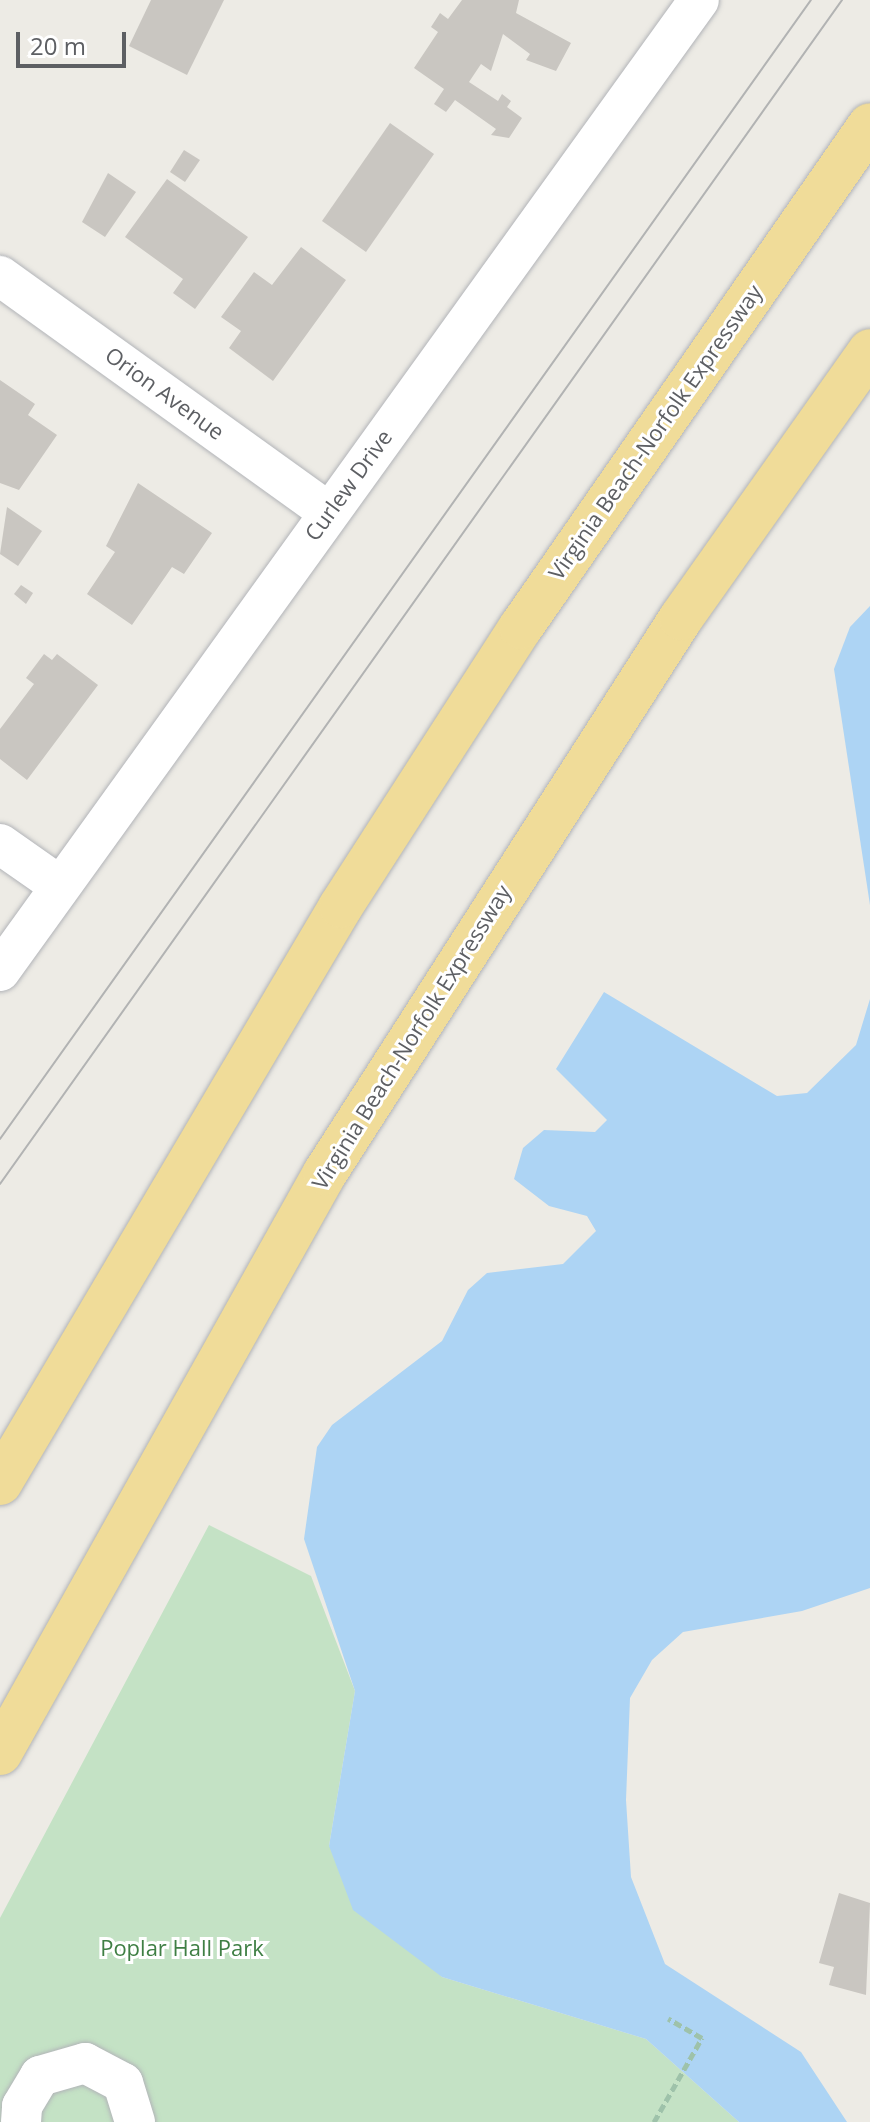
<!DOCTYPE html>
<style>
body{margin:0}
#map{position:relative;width:870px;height:2122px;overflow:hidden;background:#edebe5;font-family:"Open Sans",sans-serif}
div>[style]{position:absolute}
.green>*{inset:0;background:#c4e2c5}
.water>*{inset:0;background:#add4f4}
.building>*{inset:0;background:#c9c6c1}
.path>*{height:5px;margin-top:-2.5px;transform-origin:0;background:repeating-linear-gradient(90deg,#9ec2aa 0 8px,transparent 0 12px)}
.roads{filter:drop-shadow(0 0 2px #b2b4b8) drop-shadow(0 0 2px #b2b4b8)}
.minor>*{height:40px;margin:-20px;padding:0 20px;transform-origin:20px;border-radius:20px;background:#fff}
.highway>*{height:44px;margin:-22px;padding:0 22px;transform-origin:22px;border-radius:22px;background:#f0dc99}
.tram>*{height:2px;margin:-1px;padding:0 1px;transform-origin:1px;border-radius:1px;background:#b2b3b3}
span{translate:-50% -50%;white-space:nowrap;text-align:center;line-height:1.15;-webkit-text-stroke:6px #fff;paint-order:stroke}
.street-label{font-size:22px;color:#5d5f63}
.park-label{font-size:22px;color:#3f7f44}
.scale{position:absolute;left:16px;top:32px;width:110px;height:36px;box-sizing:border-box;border:4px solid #5d5f63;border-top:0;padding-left:10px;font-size:24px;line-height:28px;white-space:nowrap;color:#5d5f63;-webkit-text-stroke:6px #fff;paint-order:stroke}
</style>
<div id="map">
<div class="green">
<div style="clip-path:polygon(209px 1525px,311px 1576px,355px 1691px,329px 1846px,442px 1977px,646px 2039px,739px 2122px,0 2122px,0 1918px)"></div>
</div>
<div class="water">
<div style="clip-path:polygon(870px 606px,870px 905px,834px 669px,850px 627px)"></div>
<div style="clip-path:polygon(604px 992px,777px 1096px,807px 1093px,856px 1045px,870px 999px,870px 1588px,802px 1611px,683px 1632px,652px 1660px,630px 1698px,626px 1800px,631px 1877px,665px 1964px,801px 2052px,847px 2122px,739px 2122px,646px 2039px,442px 1977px,353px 1910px,329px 1846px,355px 1691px,304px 1539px,317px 1447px,332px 1425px,442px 1341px,468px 1290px,487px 1273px,563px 1264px,596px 1231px,587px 1216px,549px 1206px,514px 1179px,523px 1148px,544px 1130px,595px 1132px,607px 1120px,556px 1069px)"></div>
</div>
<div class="building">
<div style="clip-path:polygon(151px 0,224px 0,187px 75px,129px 46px)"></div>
<div style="clip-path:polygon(462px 0,519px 0,516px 13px,571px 43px,556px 71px,526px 60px,530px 54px,503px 34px,491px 71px,481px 64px,469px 82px,498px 101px,502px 94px,511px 101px,507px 107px,522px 118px,509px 138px,491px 135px,496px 129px,455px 100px,446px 112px,434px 104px,444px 89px,414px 68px,438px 32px,431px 27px,440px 13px,448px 19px)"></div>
<div style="clip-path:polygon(390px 123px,434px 154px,366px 252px,322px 221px)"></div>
<div style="clip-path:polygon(184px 150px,200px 160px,185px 182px,170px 172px)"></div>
<div style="clip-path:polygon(108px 173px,136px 192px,105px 237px,82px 222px)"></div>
<div style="clip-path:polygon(167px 179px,248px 237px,195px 309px,173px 293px,183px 279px,125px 237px)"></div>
<div style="clip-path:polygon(301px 247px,346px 280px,273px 381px,229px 348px,241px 331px,221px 317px,254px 272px,272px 285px)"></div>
<div style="clip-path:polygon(0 380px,35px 404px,28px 415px,57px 435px,19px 490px,0 483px)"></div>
<div style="clip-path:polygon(138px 483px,212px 533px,184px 574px,172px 567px,132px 625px,87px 594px,115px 552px,106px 546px)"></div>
<div style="clip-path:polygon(7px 507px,42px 531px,18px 566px,0 554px)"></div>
<div style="clip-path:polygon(21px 585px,33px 593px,26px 604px,14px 594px)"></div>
<div style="clip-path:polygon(44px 654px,52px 660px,57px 654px,98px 685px,27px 780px,0 759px,0 729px,34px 684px,26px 678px)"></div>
<div style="clip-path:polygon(839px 1893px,870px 1903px,866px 1995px,829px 1985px,834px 1967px,819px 1963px)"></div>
</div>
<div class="path">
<div style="left:654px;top:2122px;width:97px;rotate:-60.3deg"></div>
<div style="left:702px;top:2038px;width:39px;rotate:-150deg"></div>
</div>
<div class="roads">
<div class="minor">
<div style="left:0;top:276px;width:404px;rotate:35.7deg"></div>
<div style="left:0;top:844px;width:73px;rotate:35deg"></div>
<div style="left:0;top:971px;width:1196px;rotate:-54.25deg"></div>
<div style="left:21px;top:2122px;width:16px;rotate:-86deg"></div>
<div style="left:22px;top:2106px;width:35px;rotate:-59deg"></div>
<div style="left:40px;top:2076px;width:47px;rotate:-16.1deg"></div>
<div style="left:85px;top:2063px;width:43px;rotate:27.8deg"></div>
<div style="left:123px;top:2083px;width:41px;rotate:72.9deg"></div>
</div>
<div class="highway">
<div style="left:0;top:1483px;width:670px;rotate:-59.42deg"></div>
<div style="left:341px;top:906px;width:332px;rotate:-57.2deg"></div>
<div style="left:521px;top:627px;width:611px;rotate:-55.19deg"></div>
<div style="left:0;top:1753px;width:665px;rotate:-60.74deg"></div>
<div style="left:325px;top:1173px;width:659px;rotate:-57.32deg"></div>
<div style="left:681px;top:618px;width:327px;rotate:-54.7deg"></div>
</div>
</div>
<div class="tram">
<div style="left:0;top:1139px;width:1398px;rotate:-54.55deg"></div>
<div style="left:0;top:1184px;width:1453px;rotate:-54.58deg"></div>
</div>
<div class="street-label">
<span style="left:165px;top:393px;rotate:36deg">Orion Avenue</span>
<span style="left:655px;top:432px;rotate:-55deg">Virginia Beach-Norfolk Expressway</span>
<span style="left:348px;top:485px;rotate:-54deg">Curlew Drive</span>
<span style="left:411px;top:1037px;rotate:-58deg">Virginia Beach-Norfolk Expressway</span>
</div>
<div class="park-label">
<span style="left:182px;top:1948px">Poplar Hall Park</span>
</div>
<div class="scale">20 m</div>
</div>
